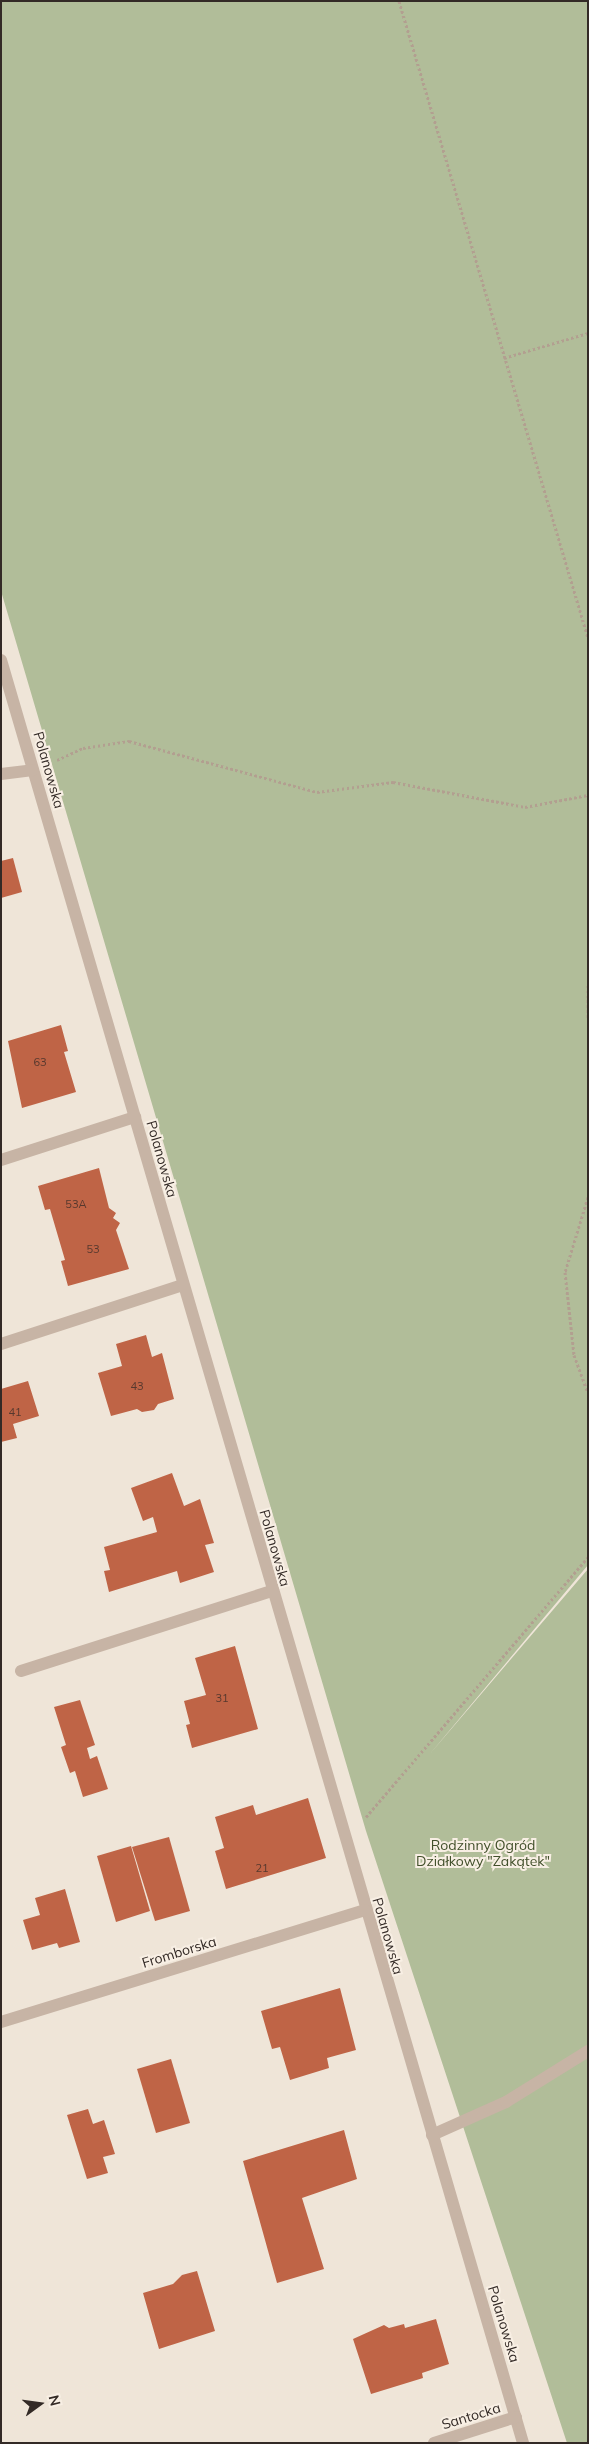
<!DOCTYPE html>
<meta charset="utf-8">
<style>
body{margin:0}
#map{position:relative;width:589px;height:2444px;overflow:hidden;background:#efe5d8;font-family:Mulish,sans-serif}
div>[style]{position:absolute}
.green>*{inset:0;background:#b1bd99}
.building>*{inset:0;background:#bf6446}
.path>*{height:3px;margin-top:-1.5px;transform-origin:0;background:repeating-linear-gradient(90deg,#b29f90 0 2.5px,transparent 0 5px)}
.service>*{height:12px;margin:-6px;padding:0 6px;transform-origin:6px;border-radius:6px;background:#c7b4a5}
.minor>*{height:12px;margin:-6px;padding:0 6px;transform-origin:6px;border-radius:6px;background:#c7b4a5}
span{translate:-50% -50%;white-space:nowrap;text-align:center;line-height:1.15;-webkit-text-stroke:4px #f8efe4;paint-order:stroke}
.number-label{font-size:11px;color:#56382e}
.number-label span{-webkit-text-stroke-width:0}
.street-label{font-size:14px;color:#332a26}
.park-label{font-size:14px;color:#42502b}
.frame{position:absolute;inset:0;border:2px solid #332a26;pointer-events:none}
.north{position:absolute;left:15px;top:2379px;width:50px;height:50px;-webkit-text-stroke:4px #f8efe4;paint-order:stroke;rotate:76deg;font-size:14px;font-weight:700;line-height:20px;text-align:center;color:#332a26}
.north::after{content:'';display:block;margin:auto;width:18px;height:22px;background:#332a26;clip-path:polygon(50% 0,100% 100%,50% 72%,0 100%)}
</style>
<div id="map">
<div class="green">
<div style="clip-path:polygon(1px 1px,588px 1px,588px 1565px,429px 1755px,588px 1569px,588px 2443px,567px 2443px,366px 1831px,1px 591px)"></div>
</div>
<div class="building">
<div style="clip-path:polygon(13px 858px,22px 892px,1px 898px,1px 861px)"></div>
<div style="clip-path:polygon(61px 1025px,68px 1051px,64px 1052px,76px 1092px,22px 1108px,8px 1041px)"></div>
<div style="clip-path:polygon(99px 1168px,109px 1208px,116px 1213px,113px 1218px,120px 1223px,116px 1230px,129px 1269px,68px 1286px,61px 1261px,65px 1260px,50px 1209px,45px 1210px,38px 1186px)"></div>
<div style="clip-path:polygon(146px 1335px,152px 1357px,162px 1353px,174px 1399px,158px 1404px,154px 1410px,142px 1412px,137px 1409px,111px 1416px,98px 1373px,122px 1366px,116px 1344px)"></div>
<div style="clip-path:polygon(28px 1381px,39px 1416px,13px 1424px,17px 1438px,1px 1442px,1px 1389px)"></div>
<div style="clip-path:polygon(172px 1473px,184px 1506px,200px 1499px,214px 1543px,205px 1545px,214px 1572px,180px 1583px,177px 1571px,109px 1592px,104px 1571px,110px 1570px,104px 1547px,157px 1532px,153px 1517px,143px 1521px,131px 1488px)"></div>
<div style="clip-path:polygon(235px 1646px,258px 1729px,192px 1748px,186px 1725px,190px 1724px,184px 1701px,206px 1695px,195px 1658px)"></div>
<div style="clip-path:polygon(80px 1700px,95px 1745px,87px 1748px,90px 1759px,97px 1756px,108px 1789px,83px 1797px,75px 1771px,70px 1773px,61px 1747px,66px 1745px,54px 1707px)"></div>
<div style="clip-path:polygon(308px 1798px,326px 1858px,226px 1889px,215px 1851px,224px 1848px,215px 1817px,253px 1805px,256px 1815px)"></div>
<div style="clip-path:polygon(169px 1837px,190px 1911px,155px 1921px,132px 1847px)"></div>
<div style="clip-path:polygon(131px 1846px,150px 1911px,116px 1922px,97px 1856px)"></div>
<div style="clip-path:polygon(65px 1889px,80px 1942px,59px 1948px,57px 1943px,32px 1950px,23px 1920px,40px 1915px,35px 1898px)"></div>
<div style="clip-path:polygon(340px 1988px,356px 2050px,327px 2058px,329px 2068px,290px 2080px,280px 2047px,272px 2049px,261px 2011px)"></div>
<div style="clip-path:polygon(171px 2059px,190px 2123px,156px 2133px,137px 2069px)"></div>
<div style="clip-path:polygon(88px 2109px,93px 2124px,104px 2120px,115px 2154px,103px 2157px,108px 2173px,87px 2179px,67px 2115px)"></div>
<div style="clip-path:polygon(344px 2130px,357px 2179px,302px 2198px,324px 2269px,277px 2283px,243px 2161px)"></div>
<div style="clip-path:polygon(197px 2271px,215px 2331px,159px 2349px,143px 2293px,173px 2284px,182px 2275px)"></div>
<div style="clip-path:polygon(436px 2319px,449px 2364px,422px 2373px,423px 2378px,371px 2394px,353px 2339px,384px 2325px,389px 2328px,404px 2324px,405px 2328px)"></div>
</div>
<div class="path">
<div style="left:399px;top:1px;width:664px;rotate:73.47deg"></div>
<div style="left:504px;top:358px;width:88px;rotate:-16.6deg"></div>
<div style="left:57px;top:760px;width:29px;rotate:-25deg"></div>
<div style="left:83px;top:748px;width:47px;rotate:-8.7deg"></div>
<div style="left:129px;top:741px;width:195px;rotate:15.2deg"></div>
<div style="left:317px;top:792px;width:77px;rotate:-7.5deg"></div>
<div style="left:393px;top:782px;width:134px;rotate:10.7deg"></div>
<div style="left:525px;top:807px;width:64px;rotate:-10.8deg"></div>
<div style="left:588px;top:985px;width:33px;rotate:90deg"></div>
<div style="left:588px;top:1197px;width:78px;rotate:107deg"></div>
<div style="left:565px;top:1272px;width:83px;rotate:83.8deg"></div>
<div style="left:574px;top:1355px;width:40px;rotate:69.8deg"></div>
<div style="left:366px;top:1817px;width:342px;rotate:-49.5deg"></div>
</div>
<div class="service">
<div style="left:1px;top:1160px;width:141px;rotate:-17.8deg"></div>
<div style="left:1px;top:1344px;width:191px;rotate:-18deg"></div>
<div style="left:21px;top:1671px;width:263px;rotate:-17.7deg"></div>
<div style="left:432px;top:2135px;width:81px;rotate:-24deg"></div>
<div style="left:506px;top:2102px;width:97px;rotate:-31.9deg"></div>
</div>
<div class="minor">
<div style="left:1px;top:660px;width:1858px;rotate:73.68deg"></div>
<div style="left:1px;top:774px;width:32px;rotate:-7deg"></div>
<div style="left:1px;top:2022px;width:381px;rotate:-17.1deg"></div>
<div style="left:434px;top:2443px;width:86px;rotate:-17.6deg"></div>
</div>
<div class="number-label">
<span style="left:40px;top:1062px">63</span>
<span style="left:76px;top:1204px">53A</span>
<span style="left:93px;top:1249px">53</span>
<span style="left:137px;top:1386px">43</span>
<span style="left:15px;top:1412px">41</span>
<span style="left:222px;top:1698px">31</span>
<span style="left:262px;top:1868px">21</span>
</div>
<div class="street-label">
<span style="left:49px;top:770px;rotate:74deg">Polanowska</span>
<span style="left:162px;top:1159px;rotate:74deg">Polanowska</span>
<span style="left:275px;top:1548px;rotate:74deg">Polanowska</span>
<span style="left:388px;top:1936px;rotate:74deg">Polanowska</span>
<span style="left:179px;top:1952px;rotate:-17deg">Fromborska</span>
<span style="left:504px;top:2324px;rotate:73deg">Polanowska</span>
<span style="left:471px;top:2416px;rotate:-17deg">Santocka</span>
</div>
<div class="park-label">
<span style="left:483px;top:1853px">Rodzinny Ogród<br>Działkowy "Zakątek"</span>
</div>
<div class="frame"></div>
<div class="north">N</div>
</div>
